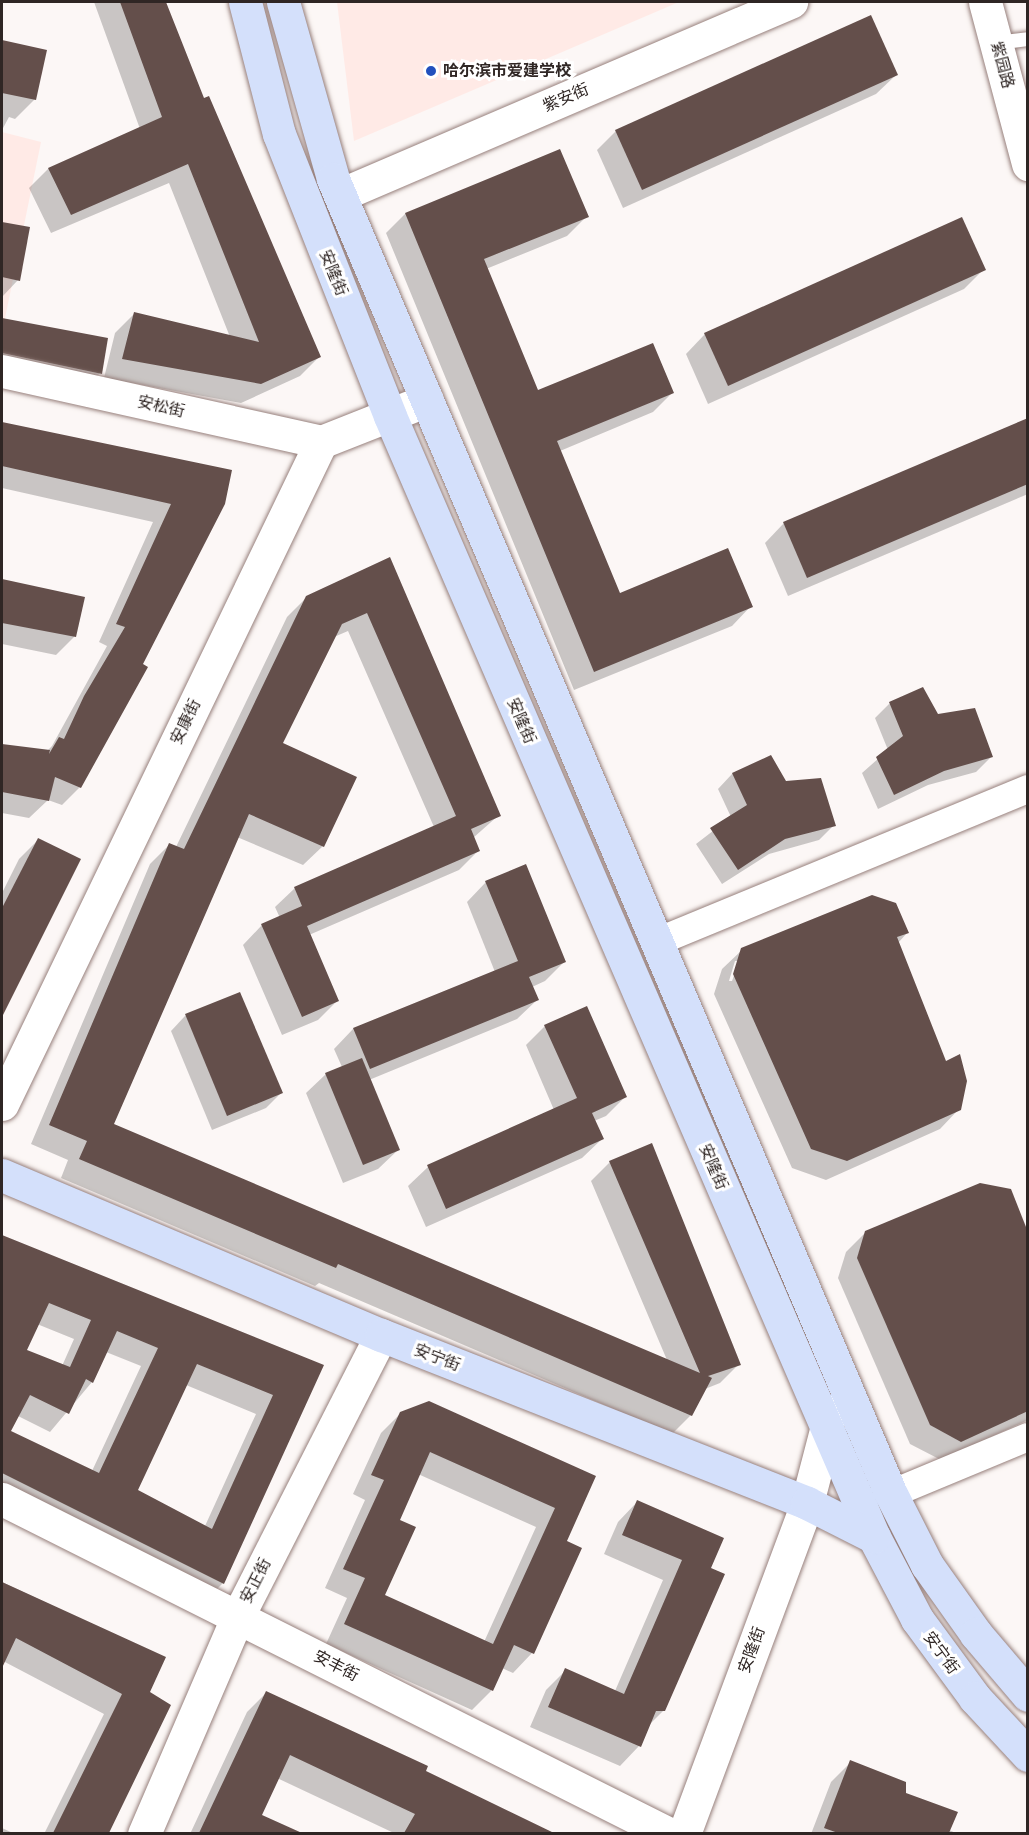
<!DOCTYPE html>
<meta charset="utf-8">
<style>
body{margin:0}
#map{position:relative;width:1029px;height:1835px;overflow:hidden;background:#fcf7f6;font-family:Karla,"Noto Sans SC",sans-serif}
div>[style]{position:absolute}
.built>*{inset:0;background:#ffeae6}
.shadow>*{inset:0;background:#0003}
.building>*{inset:0;background:#644f4b}
.roads{filter:drop-shadow(0 0 2px #97807c) drop-shadow(0 0 2px #97807c)}
.service>*{height:14px;margin:-7px;padding:0 7px;transform-origin:7px;border-radius:7px;background:#fff}
.minor>*{height:28px;margin:-14px;padding:0 14px;transform-origin:14px;border-radius:14px;background:#fff}
.tertiary>*{height:33px;margin:-16.5px;padding:0 16.5px;transform-origin:16.5px;border-radius:16.5px;background:#fff}
.secondary>*{height:33px;margin:-16.5px;padding:0 16.5px;transform-origin:16.5px;border-radius:16.5px;background:#d4e0fb}
.dots>*{width:16px;height:16px;translate:-50% -50%;box-sizing:border-box;border:3px solid #fff;border-radius:50%}
span{translate:-50% -50%;white-space:nowrap;text-align:center;line-height:1.15;-webkit-text-stroke:6px #fff;paint-order:stroke}
.street-label{font-size:16px;color:#2f2624}
.poi-label{font-size:16px;color:#2f2624;font-weight:700}
.left{translate:0 -50%;text-align:left}
.frame{position:absolute;inset:0;border:3px solid #2f2624;pointer-events:none}
</style>
<div id="map">
<div class="built">
<div style="clip-path:polygon(337px 2px,679px 2px,354px 141px)"></div>
<div style="clip-path:polygon(2px 132px,41px 142px,2px 333px)"></div>
</div>
<div class="shadow">
<div style="clip-path:polygon(94px 2px,165px 2px,204px 100px,319px 357px,300px 376px,241px 403px,104px 378px,115px 333px,135px 313px,230px 337px,169px 183px,51px 233px,29px 188px,48px 169px,140px 129px)"></div>
<div style="clip-path:polygon(2px 42px,45px 51px,35px 99px,15px 119px,9px 117px,2px 130px)"></div>
<div style="clip-path:polygon(896px 75px,876px 94px,623px 208px,597px 150px,616px 131px)"></div>
<div style="clip-path:polygon(405px 214px,587px 216px,567px 236px,486px 269px,537px 392px,672px 393px,653px 412px,560px 451px,619px 595px,751px 606px,732px 626px,574px 690px,386px 233px)"></div>
<div style="clip-path:polygon(2px 224px,28px 229px,18px 280px,2px 297px)"></div>
<div style="clip-path:polygon(984px 269px,964px 289px,708px 404px,686px 354px,705px 334px)"></div>
<div style="clip-path:polygon(2px 320px,106px 339px,100px 373px,81px 393px,2px 375px)"></div>
<div style="clip-path:polygon(1028px 420px,1028px 494px,788px 596px,765px 543px,784px 523px)"></div>
<div style="clip-path:polygon(2px 424px,230px 472px,80px 787px,62px 805px,48px 800px,29px 818px,2px 813px,2px 745px,47px 751px,52px 746px,107px 646px,99px 642px,153px 522px,2px 488px)"></div>
<div style="clip-path:polygon(389px 559px,499px 815px,473px 838px,478px 851px,459px 870px,309px 935px,337px 1001px,318px 1020px,282px 1035px,243px 945px,262px 925px,280px 918px,275px 907px,295px 888px,434px 827px,348px 631px,334px 637px,281px 744px,323px 846px,303px 865px,237px 837px,112px 1125px,667px 1360px,591px 1181px,610px 1162px,739px 1364px,720px 1383px,705px 1389px,691px 1415px,672px 1434px,319px 1283px,315px 1286px,61px 1178px,68px 1160px,31px 1144px,150px 864px,170px 844px,176px 847px,287px 617px,307px 597px)"></div>
<div style="clip-path:polygon(2px 580px,83px 598px,74px 637px,56px 655px,2px 644px)"></div>
<div style="clip-path:polygon(922px 689px,938px 715px,991px 757px,976px 772px,928px 785px,878px 809px,862px 773px,888px 750px,875px 718px,889px 704px)"></div>
<div style="clip-path:polygon(771px 757px,785px 782px,834px 825px,819px 840px,769px 854px,722px 884px,696px 844px,731px 817px,718px 789px,732px 774px)"></div>
<div style="clip-path:polygon(38px 840px,79px 859px,2px 1014px,2px 893px,19px 859px)"></div>
<div style="clip-path:polygon(486px 882px,564px 962px,545px 981px,532px 987px,537px 1000px,517px 1019px,369px 1080px,398px 1150px,378px 1169px,343px 1183px,306px 1093px,326px 1074px,342px 1067px,334px 1049px,353px 1029px,495px 972px,467px 902px)"></div>
<div style="clip-path:polygon(evenodd,907px 933px,898px 943px,959px 1109px,940px 1129px,826px 1180px,792px 1168px,714px 994px,722px 969px,742px 950px,907px 933px,735px 961px,739px 961px,732px 981px,729px 981px,735px 961px)"></div>
<div style="clip-path:polygon(239px 994px,281px 1093px,266px 1108px,212px 1130px,171px 1031px,185px 1016px)"></div>
<div style="clip-path:polygon(545px 1026px,626px 1096px,606px 1116px,594px 1121px,602px 1139px,582px 1158px,426px 1227px,408px 1186px,428px 1167px,554px 1110px,526px 1045px)"></div>
<div style="clip-path:polygon(866px 1232px,1028px 1236px,1028px 1420px,941px 1460px,910px 1444px,838px 1278px,846px 1252px)"></div>
<div style="clip-path:polygon(evenodd,2px 1236px,322px 1366px,223px 1583px,205px 1601px,2px 1500px,2px 1236px,37px 1324px,74px 1339px,62px 1366px,25px 1351px,37px 1324px,2px 1236px,106px 1352px,141px 1366px,92px 1471px,9px 1432px,18px 1416px,50px 1432px,92px 1382px,106px 1352px,2px 1236px,186px 1385px,256px 1414px,205px 1526px,136px 1491px,186px 1385px)"></div>
<div style="clip-path:polygon(evenodd,401px 1413px,594px 1476px,565px 1542px,532px 1653px,513px 1673px,502px 1668px,491px 1691px,472px 1710px,326px 1644px,347px 1598px,325px 1588px,365px 1500px,353px 1494px,381px 1433px,401px 1413px,418px 1474px,536px 1527px,484px 1642px,383px 1596px,398px 1521px,418px 1474px)"></div>
<div style="clip-path:polygon(637px 1502px,709px 1569px,664px 1710px,649px 1725px,639px 1746px,620px 1766px,530px 1727px,546px 1690px,566px 1670px,615px 1691px,663px 1580px,604px 1554px,618px 1522px)"></div>
<div style="clip-path:polygon(2px 1582px,164px 1658px,148px 1692px,169px 1706px,107px 1834px,44px 1834px,104px 1714px,3px 1661px,2px 1665px)"></div>
<div style="clip-path:polygon(266px 1693px,424px 1772px,550px 1834px,396px 1834px,277px 1778px,260px 1815px,298px 1834px,190px 1834px,247px 1712px)"></div>
<div style="clip-path:polygon(851px 1762px,949px 1830px,958px 1834px,811px 1834px,831px 1782px)"></div>
<div style="clip-path:polygon(2px 1828px,15px 1834px,2px 1834px)"></div>
</div>
<div class="building">
<div style="clip-path:polygon(120px 2px,166px 2px,204px 98px,209px 96px,321px 357px,261px 384px,122px 359px,134px 312px,259px 342px,188px 164px,71px 215px,48px 168px,162px 117px)"></div>
<div style="clip-path:polygon(871px 15px,898px 75px,642px 190px,615px 130px)"></div>
<div style="clip-path:polygon(2px 40px,47px 50px,36px 100px,2px 93px)"></div>
<div style="clip-path:polygon(560px 149px,589px 217px,484px 259px,538px 390px,653px 343px,674px 393px,557px 441px,620px 593px,728px 548px,753px 607px,594px 672px,405px 213px)"></div>
<div style="clip-path:polygon(962px 217px,986px 270px,728px 386px,704px 333px)"></div>
<div style="clip-path:polygon(2px 222px,30px 227px,20px 281px,2px 277px)"></div>
<div style="clip-path:polygon(2px 318px,108px 338px,102px 374px,2px 353px)"></div>
<div style="clip-path:polygon(1028px 418px,1028px 484px,807px 578px,783px 522px)"></div>
<div style="clip-path:polygon(2px 422px,232px 470px,225px 504px,143px 664px,148px 667px,81px 788px,55px 777px,49px 801px,2px 792px,2px 744px,50px 750px,49px 754px,59px 737px,64px 739px,84px 696px,125px 627px,116px 624px,171px 504px,2px 466px)"></div>
<div style="clip-path:polygon(390px 557px,501px 816px,471px 829px,480px 851px,307px 926px,339px 1001px,302px 1017px,261px 924px,302px 906px,294px 887px,456px 816px,367px 613px,342px 624px,283px 743px,357px 777px,324px 847px,249px 814px,114px 1124px,700px 1373px,609px 1161px,652px 1143px,741px 1365px,708px 1376px,712px 1378px,692px 1416px,338px 1264px,336px 1268px,79px 1159px,87px 1141px,49px 1125px,169px 843px,184px 849px,306px 596px)"></div>
<div style="clip-path:polygon(2px 579px,85px 597px,76px 637px,2px 623px)"></div>
<div style="clip-path:polygon(923px 687px,938px 714px,975px 708px,993px 757px,944px 771px,894px 795px,876px 757px,903px 736px,889px 702px)"></div>
<div style="clip-path:polygon(771px 755px,786px 781px,821px 778px,836px 826px,785px 839px,738px 870px,710px 828px,747px 805px,732px 773px)"></div>
<div style="clip-path:polygon(38px 838px,81px 859px,2px 1017px,2px 908px)"></div>
<div style="clip-path:polygon(526px 864px,566px 962px,529px 977px,539px 1000px,370px 1069px,353px 1028px,518px 961px,485px 881px)"></div>
<div style="clip-path:polygon(872px 895px,896px 903px,909px 933px,897px 937px,946px 1061px,960px 1054px,967px 1081px,961px 1110px,847px 1161px,811px 1149px,733px 974px,741px 948px)"></div>
<div style="clip-path:polygon(240px 992px,283px 1093px,227px 1116px,185px 1014px)"></div>
<div style="clip-path:polygon(587px 1006px,627px 1097px,592px 1113px,604px 1139px,446px 1209px,427px 1165px,577px 1098px,544px 1025px)"></div>
<div style="clip-path:polygon(362px 1058px,400px 1150px,363px 1165px,325px 1073px)"></div>
<div style="clip-path:polygon(980px 1183px,1011px 1189px,1028px 1232px,1028px 1411px,961px 1442px,930px 1425px,857px 1258px,865px 1231px)"></div>
<div style="clip-path:polygon(evenodd,2px 1235px,324px 1365px,224px 1584px,2px 1473px,2px 1235px,49px 1303px,91px 1320px,70px 1367px,27px 1350px,49px 1303px,2px 1235px,117px 1331px,158px 1348px,99px 1473px,11px 1431px,30px 1395px,69px 1414px,86px 1379px,93px 1383px,117px 1331px,2px 1235px,197px 1364px,273px 1395px,212px 1529px,138px 1490px,197px 1364px)"></div>
<div style="clip-path:polygon(evenodd,429px 1401px,596px 1476px,567px 1541px,582px 1548px,534px 1654px,514px 1645px,493px 1691px,344px 1624px,365px 1578px,343px 1569px,384px 1480px,371px 1475px,400px 1412px,429px 1401px,430px 1452px,555px 1508px,493px 1644px,385px 1595px,416px 1527px,400px 1520px,430px 1452px)"></div>
<div style="clip-path:polygon(637px 1500px,724px 1538px,711px 1568px,725px 1574px,665px 1711px,656px 1711px,641px 1747px,548px 1707px,565px 1668px,624px 1694px,682px 1560px,622px 1535px)"></div>
<div style="clip-path:polygon(2px 1582px,166px 1657px,150px 1692px,171px 1705px,109px 1833px,53px 1833px,122px 1694px,16px 1638px,2px 1668px)"></div>
<div style="clip-path:polygon(266px 1691px,428px 1766px,426px 1771px,554px 1833px,404px 1833px,415px 1814px,290px 1755px,262px 1815px,302px 1833px,199px 1833px)"></div>
<div style="clip-path:polygon(850px 1760px,906px 1782px,906px 1793px,958px 1812px,949px 1833px,838px 1833px,824px 1828px)"></div>
</div>
<div class="roads">
<div class="service">
<div style="left:996px;top:43px;width:32px;rotate:-7deg"></div>
</div>
<div class="minor">
<div style="left:659px;top:941px;width:399px;rotate:-22.4deg"></div>
<div style="left:891px;top:1494px;width:148px;rotate:-22.6deg"></div>
</div>
<div class="tertiary">
<div style="left:985px;top:2px;width:168px;rotate:75.1deg"></div>
<div style="left:340px;top:195px;width:491px;rotate:-23.2deg"></div>
<div style="left:2px;top:371px;width:327px;rotate:12.5deg"></div>
<div style="left:2px;top:1104px;width:735px;rotate:-64.27deg"></div>
<div style="left:321px;top:442px;width:114px;rotate:-21.6deg"></div>
<div style="left:2px;top:1499px;width:746px;rotate:26.67deg"></div>
<div style="left:144px;top:1834px;width:237px;rotate:-66.7deg"></div>
<div style="left:238px;top:1616px;width:315px;rotate:-63deg"></div>
<div style="left:684px;top:1834px;width:353px;rotate:-69.6deg"></div>
<div style="left:807px;top:1503px;width:95px;rotate:-75.4deg"></div>
</div>
<div class="secondary">
<div style="left:245px;top:2px;width:136px;rotate:75.6deg"></div>
<div style="left:279px;top:134px;width:303px;rotate:68.5deg"></div>
<div style="left:390px;top:416px;width:1221px;rotate:66.65deg"></div>
<div style="left:874px;top:1537px;width:93px;rotate:62.3deg"></div>
<div style="left:917px;top:1619px;width:98px;rotate:53.7deg"></div>
<div style="left:975px;top:1698px;width:78px;rotate:47.1deg"></div>
<div style="left:283px;top:2px;width:184px;rotate:74.2deg"></div>
<div style="left:333px;top:179px;width:1428px;rotate:67.01deg"></div>
<div style="left:891px;top:1494px;width:80px;rotate:63.1deg"></div>
<div style="left:927px;top:1565px;width:85px;rotate:54.6deg"></div>
<div style="left:976px;top:1634px;width:80px;rotate:49.6deg"></div>
<div style="left:2px;top:1175px;width:411px;rotate:22.9deg"></div>
<div style="left:381px;top:1335px;width:458px;rotate:21.5deg"></div>
<div style="left:807px;top:1503px;width:75px;rotate:26.9deg"></div>
</div>
</div>
<div class="dots">
<div style="left:431px;top:71px;background:#2250bd"></div>
</div>
<div class="street-label">
<span style="left:1002px;top:65px;rotate:75deg">紫园路</span>
<span style="left:566px;top:98px;rotate:-23deg">紫安街</span>
<span style="left:333px;top:273px;rotate:68deg">安隆街</span>
<span style="left:161px;top:407px;rotate:13deg">安松街</span>
<span style="left:521px;top:721px;rotate:67deg">安隆街</span>
<span style="left:186px;top:722px;rotate:-64deg">安康街</span>
<span style="left:713px;top:1167px;rotate:67deg">安隆街</span>
<span style="left:437px;top:1358px;rotate:21deg">安宁街</span>
<span style="left:256px;top:1581px;rotate:-63deg">安正街</span>
<span style="left:752px;top:1650px;rotate:-70deg">安隆街</span>
<span style="left:941px;top:1653px;rotate:54deg">安宁街</span>
<span style="left:336px;top:1666px;rotate:27deg">安丰街</span>
</div>
<div class="poi-label">
<span class="left" style="left:443px;top:71px">哈尔滨市爱建学校</span>
</div>
<div class="frame"></div>
</div>
